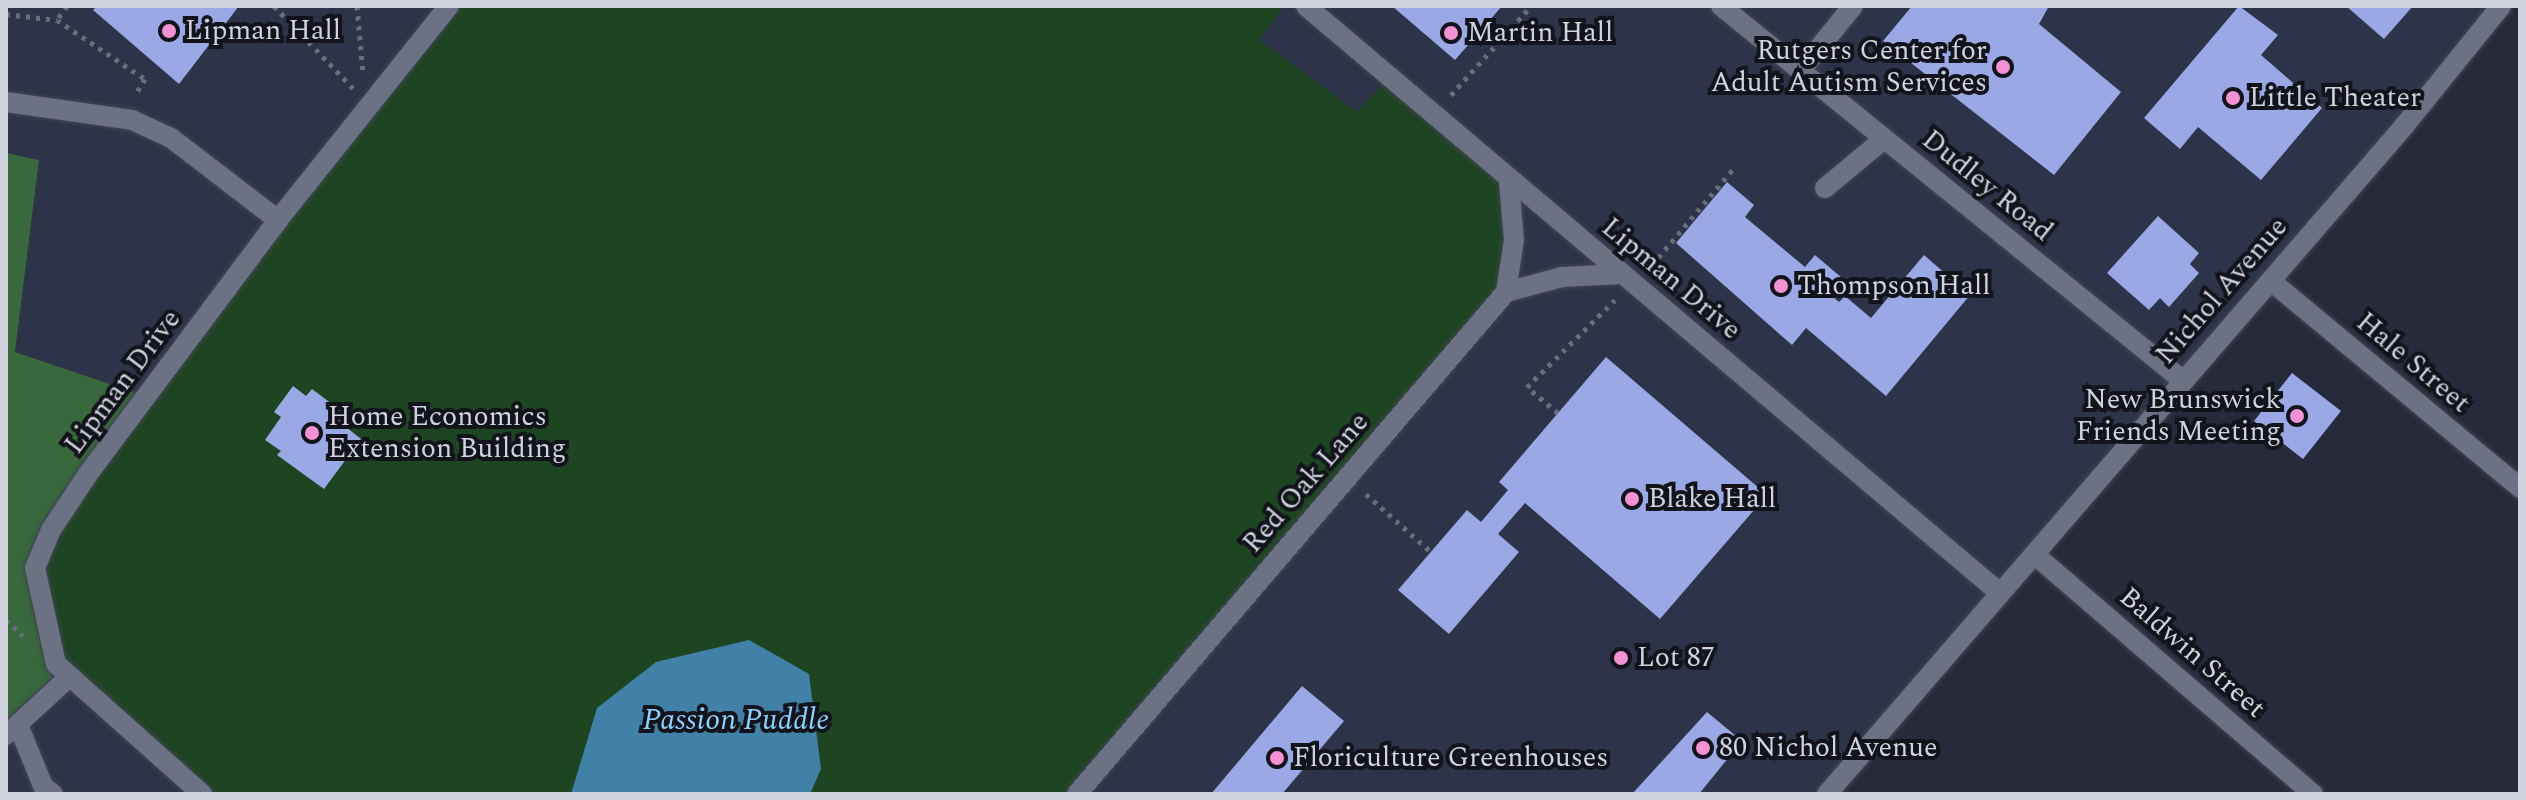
<!DOCTYPE html>
<style>
body{margin:0}
#map{position:relative;width:2526px;height:800px;overflow:hidden;background:#262a3a;font-family:Spectral,serif}
div>[style]{position:absolute}
.built>*{inset:0;background:#2d3348}
.green>*{inset:0;background:#1d4521}
.forest>*{inset:0;background:#38693c}
.water>*{inset:0;background:#4181a8}
.building>*{inset:0;background:#9aa9e5}
.path>*{height:5px;margin-top:-2.5px;transform-origin:0;background:repeating-linear-gradient(90deg,#6a6d7b 0 4px,transparent 0 10px)}
.roads{filter:drop-shadow(0 0 2px #414552) drop-shadow(0 0 2px #414552)}
.minor>*{height:20px;margin:-10px;padding:0 10px;transform-origin:10px;border-radius:10px;background:#6c7183}
.dots>*{width:22px;height:22px;translate:-50% -50%;box-sizing:border-box;border:4px solid #12131b;border-radius:50%}
span{translate:-50% -50%;white-space:nowrap;text-align:center;line-height:1.15;-webkit-text-stroke:8px #12131b;paint-order:stroke}
.poi-label{font-size:28px;color:#d0d3dd}
.left{translate:0 -50%;text-align:left}
.right{translate:-100% -50%;text-align:right}
.street-label{font-size:28px;color:#d0d3dd}
.water-label{font-size:30px;color:#8ad1fe;font-style:italic}
.frame{position:absolute;inset:0;border:8px solid #d0d3dd;pointer-events:none}
</style>
<div id="map">
<div class="built">
<div style="clip-path:polygon(6px 6px,2504px 6px,1829px 794px,6px 794px)"></div>
</div>
<div class="green">
<div style="clip-path:polygon(450px 6px,1284px 6px,1259px 40px,1357px 112px,1382px 85px,1509px 183px,1506px 292px,1063px 794px,205px 794px,61px 670px,41px 537px)"></div>
</div>
<div class="forest">
<div style="clip-path:polygon(6px 153px,39px 160px,15px 352px,136px 393px,41px 537px,61px 670px,6px 720px)"></div>
</div>
<div class="water">
<div style="clip-path:polygon(749px 640px,809px 674px,821px 769px,810px 794px,571px 794px,597px 708px,656px 662px)"></div>
</div>
<div class="building">
<div style="clip-path:polygon(97px 6px,239px 6px,179px 84px,93px 10px)"></div>
<div style="clip-path:polygon(1392px 6px,1502px 6px,1455px 60px)"></div>
<div style="clip-path:polygon(1912px 6px,2049px 6px,2039px 24px,2121px 92px,2054px 175px,1883px 41px)"></div>
<div style="clip-path:polygon(2239px 6px,2278px 35px,2261px 55px,2322px 108px,2261px 180px,2198px 127px,2180px 149px,2144px 118px)"></div>
<div style="clip-path:polygon(2346px 6px,2413px 6px,2384px 39px)"></div>
<div style="clip-path:polygon(1727px 182px,1754px 205px,1745px 217px,1805px 267px,1815px 255px,1842px 278px,1828px 293px,1839px 302px,1845px 296px,1871px 318px,1924px 255px,1970px 295px,1886px 396px,1806px 328px,1792px 345px,1676px 243px)"></div>
<div style="clip-path:polygon(2158px 216px,2199px 253px,2190px 264px,2199px 273px,2169px 307px,2160px 298px,2149px 310px,2107px 273px)"></div>
<div style="clip-path:polygon(1606px 357px,1767px 495px,1660px 619px,1525px 503px,1498px 534px,1519px 552px,1449px 634px,1398px 590px,1467px 510px,1481px 522px,1508px 490px,1499px 482px)"></div>
<div style="clip-path:polygon(2292px 373px,2341px 411px,2303px 459px,2254px 421px)"></div>
<div style="clip-path:polygon(293px 386px,306px 396px,312px 389px,352px 419px,346px 427px,361px 439px,324px 489px,277px 455px,281px 451px,265px 440px,281px 417px,274px 412px)"></div>
<div style="clip-path:polygon(1302px 686px,1344px 721px,1282px 794px,1211px 794px)"></div>
<div style="clip-path:polygon(1707px 712px,1742px 741px,1699px 794px,1632px 794px)"></div>
</div>
<div class="path">
<div style="left:67px;top:6px;width:17px;rotate:126deg"></div>
<div style="left:57px;top:20px;width:106px;rotate:33.8deg"></div>
<div style="left:145px;top:79px;width:19px;rotate:122deg"></div>
<div style="left:274px;top:6px;width:115px;rotate:46.1deg"></div>
<div style="left:357px;top:6px;width:67px;rotate:84.9deg"></div>
<div style="left:6px;top:14px;width:51px;rotate:6.7deg"></div>
<div style="left:1451px;top:95px;width:120px;rotate:-48deg"></div>
<div style="left:1652px;top:265px;width:127px;rotate:-49.8deg"></div>
<div style="left:1558px;top:413px;width:40px;rotate:-140deg"></div>
<div style="left:1527px;top:387px;width:124px;rotate:-44.7deg"></div>
<div style="left:1366px;top:494px;width:87px;rotate:41.7deg"></div>
<div style="left:6px;top:620px;width:23px;rotate:43deg"></div>
</div>
<div class="roads">
<div class="minor">
<div style="left:1306px;top:6px;width:909px;rotate:40.23deg"></div>
<div style="left:1721px;top:6px;width:592px;rotate:39.04deg"></div>
<div style="left:1801px;top:70px;width:82px;rotate:-50.9deg"></div>
<div style="left:6px;top:102px;width:127px;rotate:8.1deg"></div>
<div style="left:132px;top:120px;width:43px;rotate:24.8deg"></div>
<div style="left:171px;top:138px;width:135px;rotate:37.5deg"></div>
<div style="left:1825px;top:188px;width:77px;rotate:-39.7deg"></div>
<div style="left:2271px;top:281px;width:324px;rotate:39.7deg"></div>
<div style="left:1506px;top:292px;width:58px;rotate:-15deg"></div>
<div style="left:1562px;top:277px;width:60px;rotate:-2.9deg"></div>
<div style="left:2034px;top:554px;width:368px;rotate:40.7deg"></div>
<div style="left:19px;top:727px;width:64px;rotate:67.9deg"></div>
<div style="left:43px;top:786px;width:13px;rotate:39deg"></div>
<div style="left:6px;top:735px;width:86px;rotate:-42.6deg"></div>
<div style="left:202px;top:794px;width:195px;rotate:-138.3deg"></div>
<div style="left:56px;top:664px;width:98px;rotate:-102.3deg"></div>
<div style="left:35px;top:568px;width:41px;rotate:-67.2deg"></div>
<div style="left:51px;top:530px;width:67px;rotate:-56.5deg"></div>
<div style="left:88px;top:474px;width:317px;rotate:-53.2deg"></div>
<div style="left:278px;top:220px;width:274px;rotate:-51.4deg"></div>
<div style="left:1077px;top:794px;width:660px;rotate:-49.48deg"></div>
<div style="left:1506px;top:292px;width:53px;rotate:-81.3deg"></div>
<div style="left:1514px;top:240px;width:57px;rotate:-95deg"></div>
<div style="left:1827px;top:794px;width:884px;rotate:-49.17deg"></div>
<div style="left:2405px;top:125px;width:153px;rotate:-51.1deg"></div>
</div>
</div>
<div class="dots">
<div style="left:169px;top:31px;background:#f491d3"></div>
<div style="left:1451px;top:33px;background:#f491d3"></div>
<div style="left:2003px;top:67px;background:#f491d3"></div>
<div style="left:2233px;top:98px;background:#f491d3"></div>
<div style="left:1781px;top:286px;background:#f491d3"></div>
<div style="left:2297px;top:416px;background:#f491d3"></div>
<div style="left:312px;top:433px;background:#f491d3"></div>
<div style="left:1632px;top:499px;background:#f491d3"></div>
<div style="left:1621px;top:658px;background:#f491d3"></div>
<div style="left:1703px;top:748px;background:#f491d3"></div>
<div style="left:1277px;top:758px;background:#f491d3"></div>
</div>
<div class="poi-label">
<span class="left" style="left:185px;top:31px">Lipman Hall</span>
<span class="left" style="left:1467px;top:33px">Martin Hall</span>
<span class="right" style="left:1987px;top:67px">Rutgers Center for<br>Adult Autism Services</span>
<span class="left" style="left:2249px;top:98px">Little Theater</span>
<span class="left" style="left:1797px;top:286px">Thompson Hall</span>
<span class="right" style="left:2281px;top:416px">New Brunswick<br>Friends Meeting</span>
<span class="left" style="left:328px;top:433px">Home Economics<br>Extension Building</span>
<span class="left" style="left:1648px;top:499px">Blake Hall</span>
<span class="left" style="left:1637px;top:658px">Lot 87</span>
<span class="left" style="left:1719px;top:748px">80 Nichol Avenue</span>
<span class="left" style="left:1293px;top:758px">Floriculture Greenhouses</span>
</div>
<div class="street-label">
<span style="left:1987px;top:186px;rotate:39deg">Dudley Road</span>
<span style="left:1671px;top:279px;rotate:40deg">Lipman Drive</span>
<span style="left:2222px;top:291px;rotate:-49deg">Nichol Avenue</span>
<span style="left:2413px;top:363px;rotate:40deg">Hale Street</span>
<span style="left:123px;top:382px;rotate:-53deg">Lipman Drive</span>
<span style="left:1306px;top:483px;rotate:-49deg">Red Oak Lane</span>
<span style="left:2192px;top:653px;rotate:41deg">Baldwin Street</span>
</div>
<div class="water-label">
<span style="left:736px;top:720px">Passion Puddle</span>
</div>
<div class="frame"></div>
</div>
